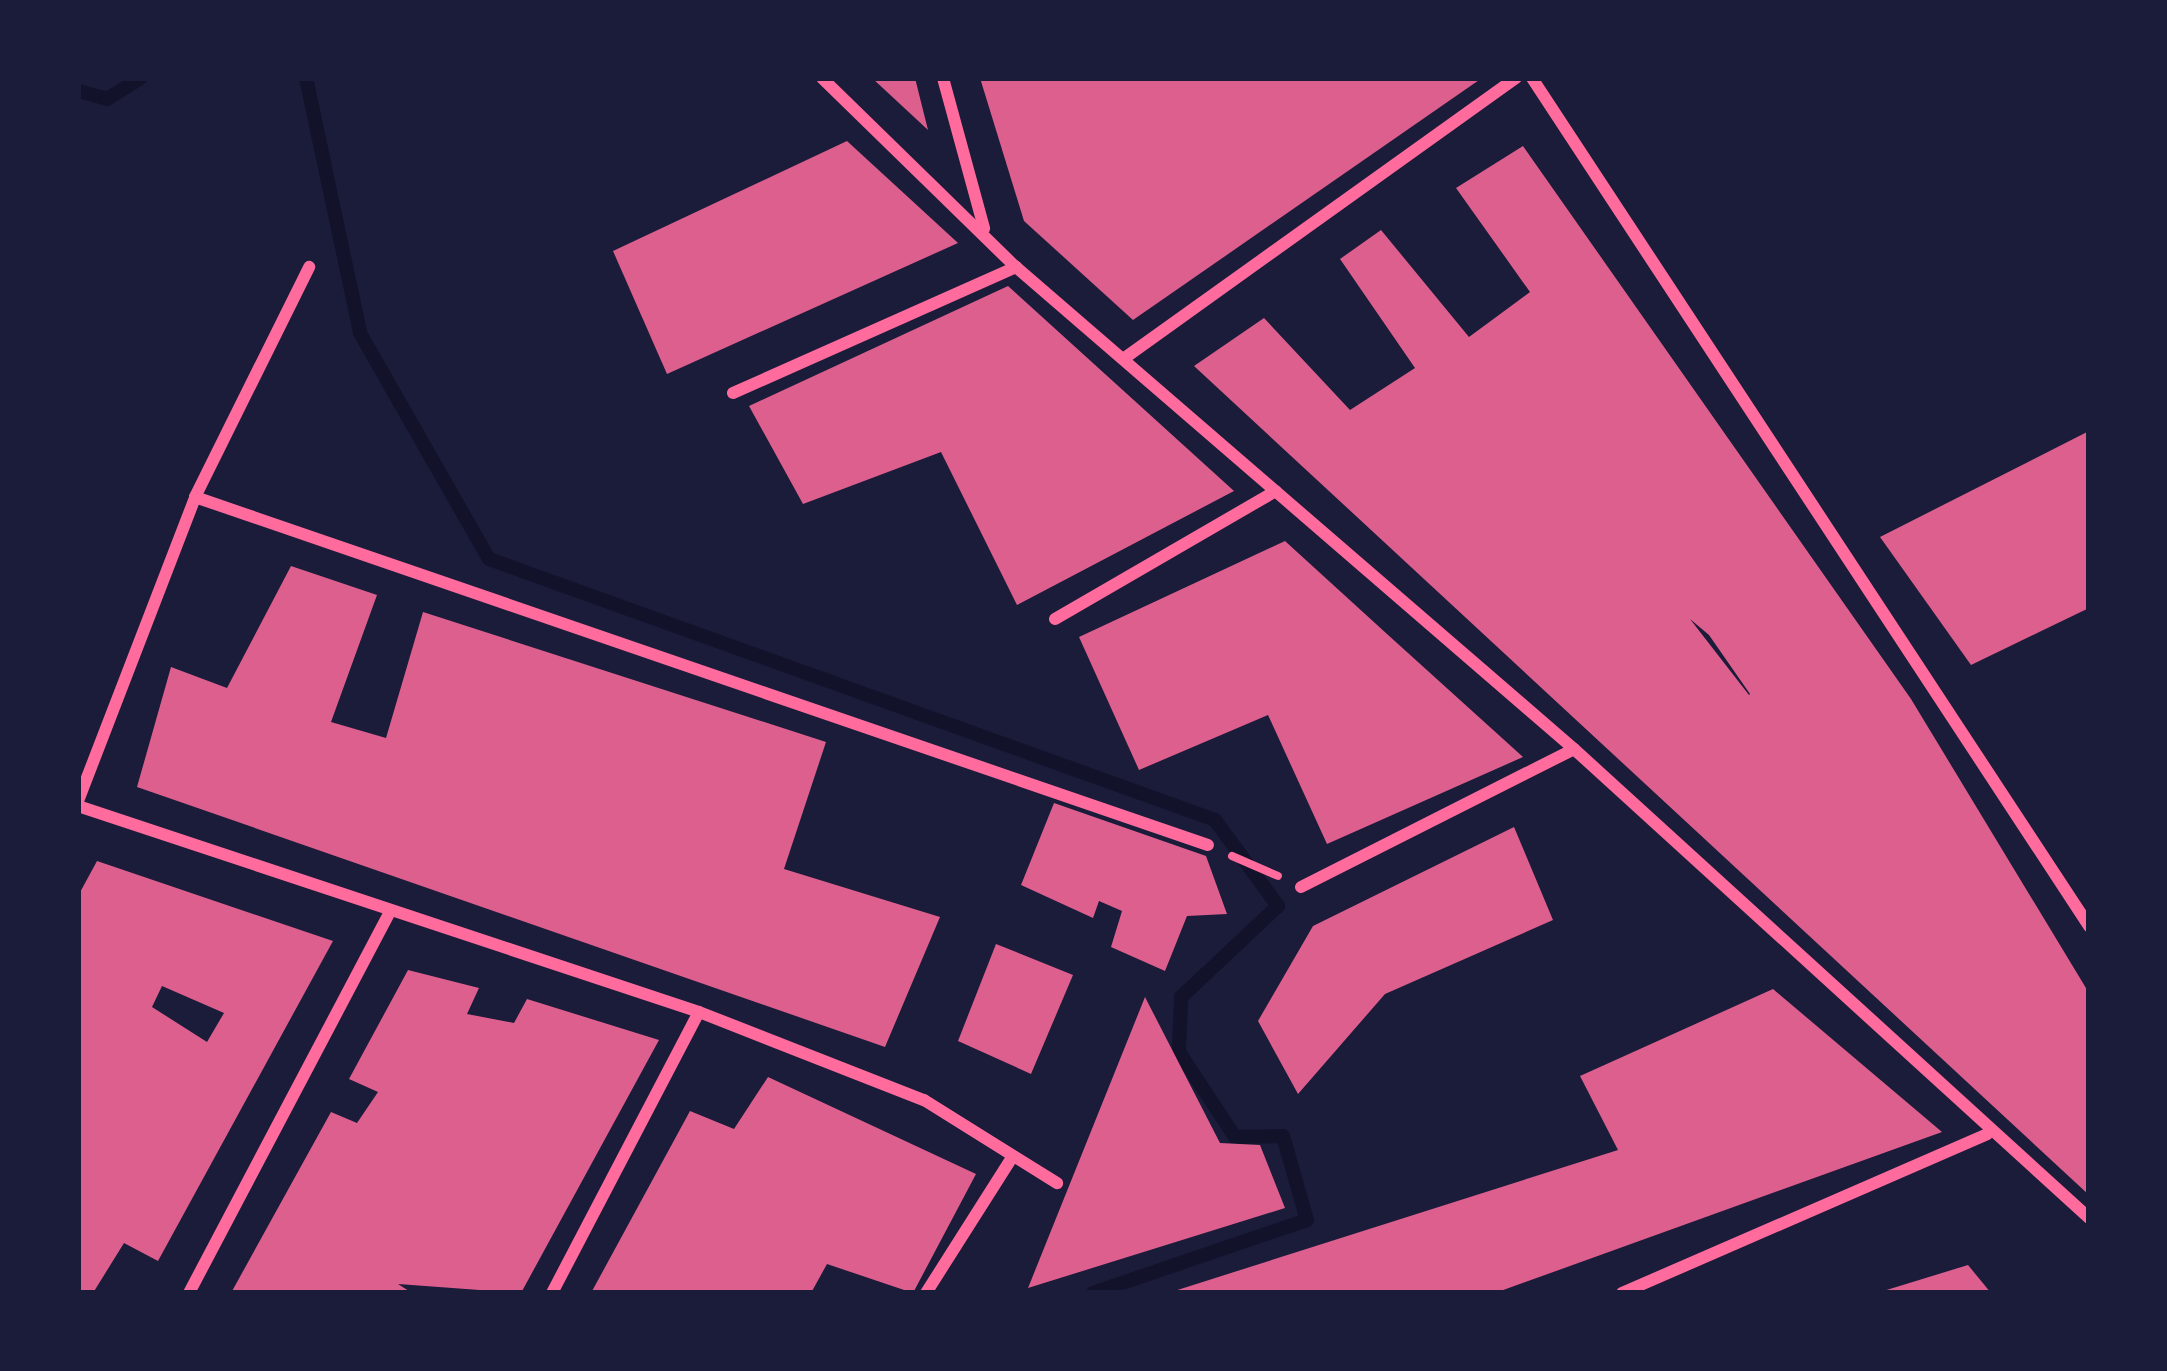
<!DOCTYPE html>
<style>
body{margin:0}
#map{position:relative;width:2167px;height:1371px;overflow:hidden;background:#1b1b3a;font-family:Jost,sans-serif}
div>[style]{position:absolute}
.stream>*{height:14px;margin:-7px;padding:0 7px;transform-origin:7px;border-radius:7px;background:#12122b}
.building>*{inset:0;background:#dd5f8e}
.path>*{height:8px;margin:-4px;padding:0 4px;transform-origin:4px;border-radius:4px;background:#ff6b9d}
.minor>*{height:12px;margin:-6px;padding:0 6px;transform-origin:6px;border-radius:6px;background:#ff6b9d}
span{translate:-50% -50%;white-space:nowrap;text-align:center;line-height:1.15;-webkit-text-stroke:12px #1b1b3a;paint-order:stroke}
.frame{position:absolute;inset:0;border:81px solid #1b1b3a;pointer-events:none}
</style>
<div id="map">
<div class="stream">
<div style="left:306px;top:78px;width:261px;rotate:78deg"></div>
<div style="left:360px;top:333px;width:260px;rotate:60.3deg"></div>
<div style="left:489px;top:559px;width:771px;rotate:19.77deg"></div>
<div style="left:1215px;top:820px;width:107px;rotate:53.8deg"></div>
<div style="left:1278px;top:906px;width:133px;rotate:136.8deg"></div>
<div style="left:1181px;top:997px;width:55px;rotate:92.1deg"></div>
<div style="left:1179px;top:1052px;width:102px;rotate:56.6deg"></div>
<div style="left:1235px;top:1137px;width:48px;rotate:-1.2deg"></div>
<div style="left:1283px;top:1136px;width:87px;rotate:74.1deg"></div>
<div style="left:1307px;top:1220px;width:226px;rotate:161.2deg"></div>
<div style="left:78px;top:91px;width:30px;rotate:15deg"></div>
<div style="left:107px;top:99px;width:39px;rotate:-32deg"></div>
</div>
<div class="building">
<div style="clip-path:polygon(872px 78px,915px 78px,928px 130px)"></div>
<div style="clip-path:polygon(980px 78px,1482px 78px,1133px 320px,1024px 221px)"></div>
<div style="clip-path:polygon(847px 141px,958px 243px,667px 374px,613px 251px)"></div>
<div style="clip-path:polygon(evenodd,1523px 146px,1911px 699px,2089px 993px,2089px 1195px,1194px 366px,1264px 318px,1350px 410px,1415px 368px,1340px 259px,1381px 230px,1469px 337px,1530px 292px,1456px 188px,1523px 146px,1690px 619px,1709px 635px,1750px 694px,1749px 695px,1690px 619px)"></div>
<div style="clip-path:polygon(1008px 286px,1234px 491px,1017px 605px,941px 452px,803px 504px,749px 406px)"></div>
<div style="clip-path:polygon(2089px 431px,2089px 608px,1971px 665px,1880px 537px)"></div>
<div style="clip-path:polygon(1285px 541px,1387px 634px,1523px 757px,1327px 844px,1268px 715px,1139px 770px,1079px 637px)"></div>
<div style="clip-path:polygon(291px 566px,377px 595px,331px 722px,386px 738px,423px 612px,826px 742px,784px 869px,940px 917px,885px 1047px,137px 787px,171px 667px,227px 688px)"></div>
<div style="clip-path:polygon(1054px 803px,1206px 856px,1227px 914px,1187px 916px,1165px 971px,1111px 947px,1122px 911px,1099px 901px,1093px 918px,1021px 885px)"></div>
<div style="clip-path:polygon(1514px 827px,1553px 920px,1385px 994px,1298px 1094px,1258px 1021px,1313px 926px)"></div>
<div style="clip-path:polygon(evenodd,97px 861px,333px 941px,158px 1261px,124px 1243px,93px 1293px,78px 1293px,78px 896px,97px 861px,162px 986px,224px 1013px,207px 1042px,152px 1007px,162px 986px)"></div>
<div style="clip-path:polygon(996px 944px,1073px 975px,1031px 1074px,958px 1041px)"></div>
<div style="clip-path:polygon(408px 970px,479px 988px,467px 1014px,514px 1023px,527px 999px,659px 1040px,521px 1293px,398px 1284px,412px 1293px,231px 1293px,331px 1112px,357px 1123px,378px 1092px,349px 1079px)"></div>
<div style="clip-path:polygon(1773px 989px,1942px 1132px,1495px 1293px,1168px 1293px,1618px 1150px,1580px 1076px)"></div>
<div style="clip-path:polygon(1145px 997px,1220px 1143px,1260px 1145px,1285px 1208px,1028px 1288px)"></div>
<div style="clip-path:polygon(768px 1077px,976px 1174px,913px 1293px,827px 1264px,811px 1293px,591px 1293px,690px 1111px,734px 1129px)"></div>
<div style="clip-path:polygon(1968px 1265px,1991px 1293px,1880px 1293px,1880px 1292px)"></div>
</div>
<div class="path">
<div style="left:1232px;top:856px;width:50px;rotate:23.5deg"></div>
</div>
<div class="minor">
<div style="left:822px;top:78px;width:271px;rotate:44.3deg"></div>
<div style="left:1016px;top:267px;width:737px;rotate:40.82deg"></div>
<div style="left:1574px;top:749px;width:697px;rotate:42.32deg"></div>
<div style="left:943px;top:78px;width:156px;rotate:74.7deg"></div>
<div style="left:1532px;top:78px;width:1015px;rotate:56.7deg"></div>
<div style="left:1126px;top:357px;width:480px;rotate:-35.6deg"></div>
<div style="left:733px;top:393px;width:310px;rotate:-24deg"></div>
<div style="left:195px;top:497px;width:1071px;rotate:18.96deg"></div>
<div style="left:1055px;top:619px;width:255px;rotate:-30.1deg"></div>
<div style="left:78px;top:801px;width:326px;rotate:-68.9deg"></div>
<div style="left:195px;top:497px;width:257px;rotate:-63.6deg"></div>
<div style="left:78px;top:806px;width:654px;rotate:18.35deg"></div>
<div style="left:699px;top:1012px;width:242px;rotate:21.4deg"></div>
<div style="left:924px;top:1100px;width:157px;rotate:32deg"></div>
<div style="left:1301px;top:887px;width:306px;rotate:-26.8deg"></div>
<div style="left:189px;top:1293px;width:427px;rotate:-62.2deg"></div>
<div style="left:552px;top:1293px;width:317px;rotate:-62.4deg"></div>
<div style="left:926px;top:1293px;width:159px;rotate:-57.6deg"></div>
<div style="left:1622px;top:1293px;width:398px;rotate:-23.5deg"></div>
</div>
<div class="frame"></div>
</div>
